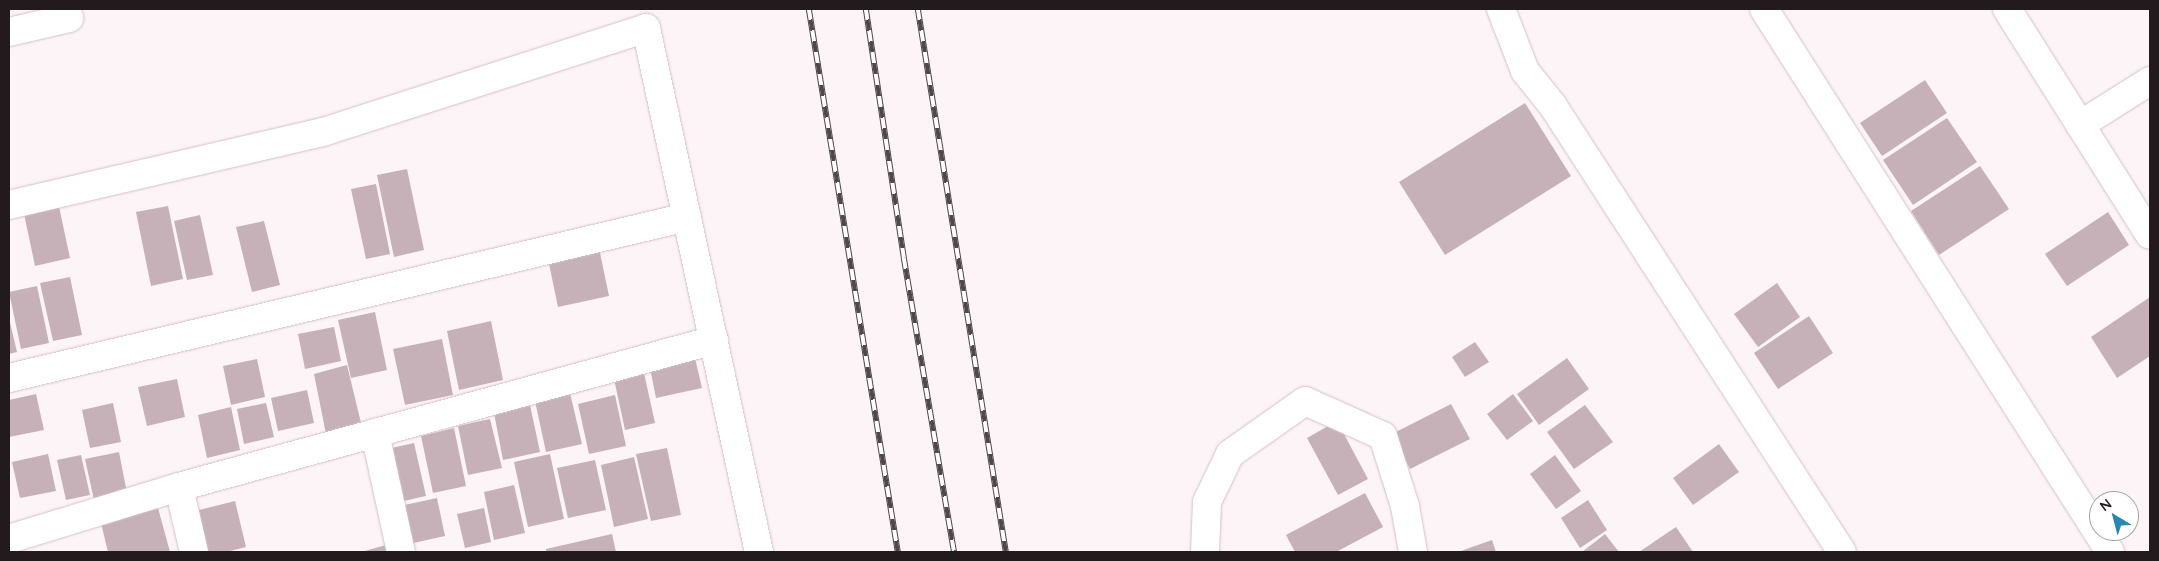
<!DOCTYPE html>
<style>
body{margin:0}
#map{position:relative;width:2159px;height:561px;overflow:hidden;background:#fdf4f7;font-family:Quicksand,sans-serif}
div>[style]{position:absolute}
.building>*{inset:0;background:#c5b1b7}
.roads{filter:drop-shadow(0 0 1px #d3bfc5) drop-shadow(0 0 1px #d3bfc5)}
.street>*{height:28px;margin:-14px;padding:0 14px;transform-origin:14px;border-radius:14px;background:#fff}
.rail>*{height:5.5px;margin-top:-2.75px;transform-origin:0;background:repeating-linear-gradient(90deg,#fff 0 11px,#4f474a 0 22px);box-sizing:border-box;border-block:1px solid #4f474a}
span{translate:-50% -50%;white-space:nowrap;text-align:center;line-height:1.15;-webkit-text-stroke:5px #fff;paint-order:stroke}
.frame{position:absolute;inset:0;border:10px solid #221a1d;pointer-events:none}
.north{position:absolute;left:2089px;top:491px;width:50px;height:50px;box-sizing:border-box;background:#fff;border:1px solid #a7a3a5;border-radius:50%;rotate:323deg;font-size:14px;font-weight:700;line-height:20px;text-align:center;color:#221a1d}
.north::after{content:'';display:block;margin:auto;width:18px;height:22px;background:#2887b3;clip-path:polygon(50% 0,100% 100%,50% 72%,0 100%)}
</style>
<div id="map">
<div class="building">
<div style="clip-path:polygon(1925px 80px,1947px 113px,1882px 156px,1860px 123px)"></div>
<div style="clip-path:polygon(1525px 103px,1571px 176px,1445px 255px,1399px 182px)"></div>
<div style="clip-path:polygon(1947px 118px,1977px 162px,1913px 205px,1883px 160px)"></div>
<div style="clip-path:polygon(1980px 166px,2009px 209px,1939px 255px,1911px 211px)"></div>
<div style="clip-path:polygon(407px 169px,424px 250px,394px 257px,377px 175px)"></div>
<div style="clip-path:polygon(376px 184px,390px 254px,366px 259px,351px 189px)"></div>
<div style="clip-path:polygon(58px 202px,70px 258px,35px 266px,23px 209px)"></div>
<div style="clip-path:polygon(168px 206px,183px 279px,151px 286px,136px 212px)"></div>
<div style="clip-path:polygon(2108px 212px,2129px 245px,2067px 286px,2045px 254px)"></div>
<div style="clip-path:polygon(200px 215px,213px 275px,187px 280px,174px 221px)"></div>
<div style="clip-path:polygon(264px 221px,280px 285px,252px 292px,236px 227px)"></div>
<div style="clip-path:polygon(599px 248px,609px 296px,558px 307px,548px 259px)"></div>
<div style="clip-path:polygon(70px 277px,82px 335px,53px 341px,40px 283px)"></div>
<div style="clip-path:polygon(1777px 283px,1800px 317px,1758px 347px,1734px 314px)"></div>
<div style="clip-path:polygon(37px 286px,49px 343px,21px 349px,9px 292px)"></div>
<div style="clip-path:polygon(2150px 297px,2150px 356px,2117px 378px,2091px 337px)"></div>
<div style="clip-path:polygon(375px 312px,387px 370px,351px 378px,338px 320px)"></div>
<div style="clip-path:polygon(1809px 316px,1833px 353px,1778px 389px,1754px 353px)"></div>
<div style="clip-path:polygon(9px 318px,17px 352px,9px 354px)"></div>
<div style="clip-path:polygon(491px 321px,503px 380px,459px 390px,447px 331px)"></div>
<div style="clip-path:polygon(334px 327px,341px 361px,305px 369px,298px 334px)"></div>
<div style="clip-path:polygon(442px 339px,453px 395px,405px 405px,393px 349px)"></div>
<div style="clip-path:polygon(1475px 342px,1489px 362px,1465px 377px,1452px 357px)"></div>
<div style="clip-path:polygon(695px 358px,702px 388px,656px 398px,650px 368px)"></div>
<div style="clip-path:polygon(1567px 358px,1589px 389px,1539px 425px,1517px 394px)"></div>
<div style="clip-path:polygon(257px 359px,265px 397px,231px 405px,223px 366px)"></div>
<div style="clip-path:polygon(347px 365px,362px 427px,326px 434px,314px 374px)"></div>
<div style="clip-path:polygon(644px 373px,655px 423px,625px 430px,614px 379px)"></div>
<div style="clip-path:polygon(177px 379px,185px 417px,147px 426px,138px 387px)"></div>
<div style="clip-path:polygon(307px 390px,314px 423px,278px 431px,271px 398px)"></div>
<div style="clip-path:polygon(570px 393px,582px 444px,546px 452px,535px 401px)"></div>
<div style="clip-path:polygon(36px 394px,44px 430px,9px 437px,9px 400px)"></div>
<div style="clip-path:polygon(1513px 394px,1533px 421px,1507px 440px,1487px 414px)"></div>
<div style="clip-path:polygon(615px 395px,626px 446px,589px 454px,578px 404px)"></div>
<div style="clip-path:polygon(113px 403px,121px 442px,90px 448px,82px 410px)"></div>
<div style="clip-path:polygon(266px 403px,274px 437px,244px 444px,237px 409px)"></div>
<div style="clip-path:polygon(1451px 404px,1470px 439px,1410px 469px,1392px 434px)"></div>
<div style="clip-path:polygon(530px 405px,540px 452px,503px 460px,494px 413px)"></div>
<div style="clip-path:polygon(1585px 405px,1613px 442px,1574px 469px,1547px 432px)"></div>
<div style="clip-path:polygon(231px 407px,240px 450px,207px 458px,198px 415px)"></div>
<div style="clip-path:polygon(490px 419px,502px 468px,468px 475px,458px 426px)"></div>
<div style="clip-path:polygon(1337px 421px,1368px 479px,1338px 495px,1307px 438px)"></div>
<div style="clip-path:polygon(454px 428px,466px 486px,433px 493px,421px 436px)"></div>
<div style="clip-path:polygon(414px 443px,426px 496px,399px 502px,387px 449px)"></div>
<div style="clip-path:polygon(1719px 444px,1739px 472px,1693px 505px,1673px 478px)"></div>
<div style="clip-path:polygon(667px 448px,681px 515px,651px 521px,636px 454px)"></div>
<div style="clip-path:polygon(119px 452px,127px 493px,94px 500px,85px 459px)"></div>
<div style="clip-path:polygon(48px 454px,56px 491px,20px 498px,12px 462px)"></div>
<div style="clip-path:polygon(550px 454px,564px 519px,528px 527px,514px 462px)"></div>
<div style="clip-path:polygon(81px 455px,90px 495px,66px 500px,57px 460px)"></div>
<div style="clip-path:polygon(1555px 455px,1581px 491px,1556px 509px,1530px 474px)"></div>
<div style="clip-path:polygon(634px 457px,648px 519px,614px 527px,601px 465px)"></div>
<div style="clip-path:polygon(595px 460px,606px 510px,568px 518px,557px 468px)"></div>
<div style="clip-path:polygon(514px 485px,525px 533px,494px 540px,484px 492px)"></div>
<div style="clip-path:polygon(1365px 493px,1383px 527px,1336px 552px,1295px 552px,1286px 535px)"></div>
<div style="clip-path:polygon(437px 498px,445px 536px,409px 544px,400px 506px)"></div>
<div style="clip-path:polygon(1588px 500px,1607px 530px,1580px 548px,1561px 518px)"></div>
<div style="clip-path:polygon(235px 501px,246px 547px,226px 552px,201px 552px,191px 512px)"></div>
<div style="clip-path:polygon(158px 508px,170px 552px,108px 552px,101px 523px)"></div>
<div style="clip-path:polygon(484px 508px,491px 542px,465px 548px,457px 514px)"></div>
<div style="clip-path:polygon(1676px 527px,1693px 552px,1639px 552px)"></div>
<div style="clip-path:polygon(612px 534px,616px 552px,546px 552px,546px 549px)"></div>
<div style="clip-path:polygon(1605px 534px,1619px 552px,1582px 552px)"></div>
<div style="clip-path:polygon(1492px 540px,1496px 552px,1458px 552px)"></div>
<div style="clip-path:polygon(386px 545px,388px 552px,361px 552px)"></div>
</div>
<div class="roads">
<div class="street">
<div style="left:1501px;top:9px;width:66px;rotate:68.8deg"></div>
<div style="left:1525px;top:71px;width:45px;rotate:51.3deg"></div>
<div style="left:1553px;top:106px;width:531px;rotate:57.06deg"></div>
<div style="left:1764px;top:9px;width:644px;rotate:57.49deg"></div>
<div style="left:2007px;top:9px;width:267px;rotate:57.7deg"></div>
<div style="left:9px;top:32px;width:62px;rotate:-13.1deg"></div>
<div style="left:2080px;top:125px;width:83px;rotate:-32.2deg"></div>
<div style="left:9px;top:205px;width:322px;rotate:-13.1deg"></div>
<div style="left:323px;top:132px;width:339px;rotate:-17.8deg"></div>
<div style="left:646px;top:28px;width:536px;rotate:77.83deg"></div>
<div style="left:9px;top:378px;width:697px;rotate:-13.36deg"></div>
<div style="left:375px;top:433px;width:122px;rotate:77.7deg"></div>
<div style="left:179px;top:487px;width:67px;rotate:77deg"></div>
<div style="left:9px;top:539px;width:178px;rotate:-17deg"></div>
<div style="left:179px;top:487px;width:555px;rotate:-15.36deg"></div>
<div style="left:1205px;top:552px;width:50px;rotate:-87.7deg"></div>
<div style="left:1207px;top:502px;width:53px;rotate:-64.4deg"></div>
<div style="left:1230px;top:454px;width:92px;rotate:-35.2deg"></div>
<div style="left:1305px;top:401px;width:85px;rotate:24.2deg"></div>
<div style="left:1383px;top:436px;width:73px;rotate:72.6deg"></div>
<div style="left:1405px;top:506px;width:47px;rotate:80.1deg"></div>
</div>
</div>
<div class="rail">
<div style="left:809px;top:9px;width:550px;rotate:80.69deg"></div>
<div style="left:866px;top:9px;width:252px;rotate:81.3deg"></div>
<div style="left:904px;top:258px;width:298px;rotate:80.3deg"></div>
<div style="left:918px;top:9px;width:550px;rotate:80.79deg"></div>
</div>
<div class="frame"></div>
<div class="north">N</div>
</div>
